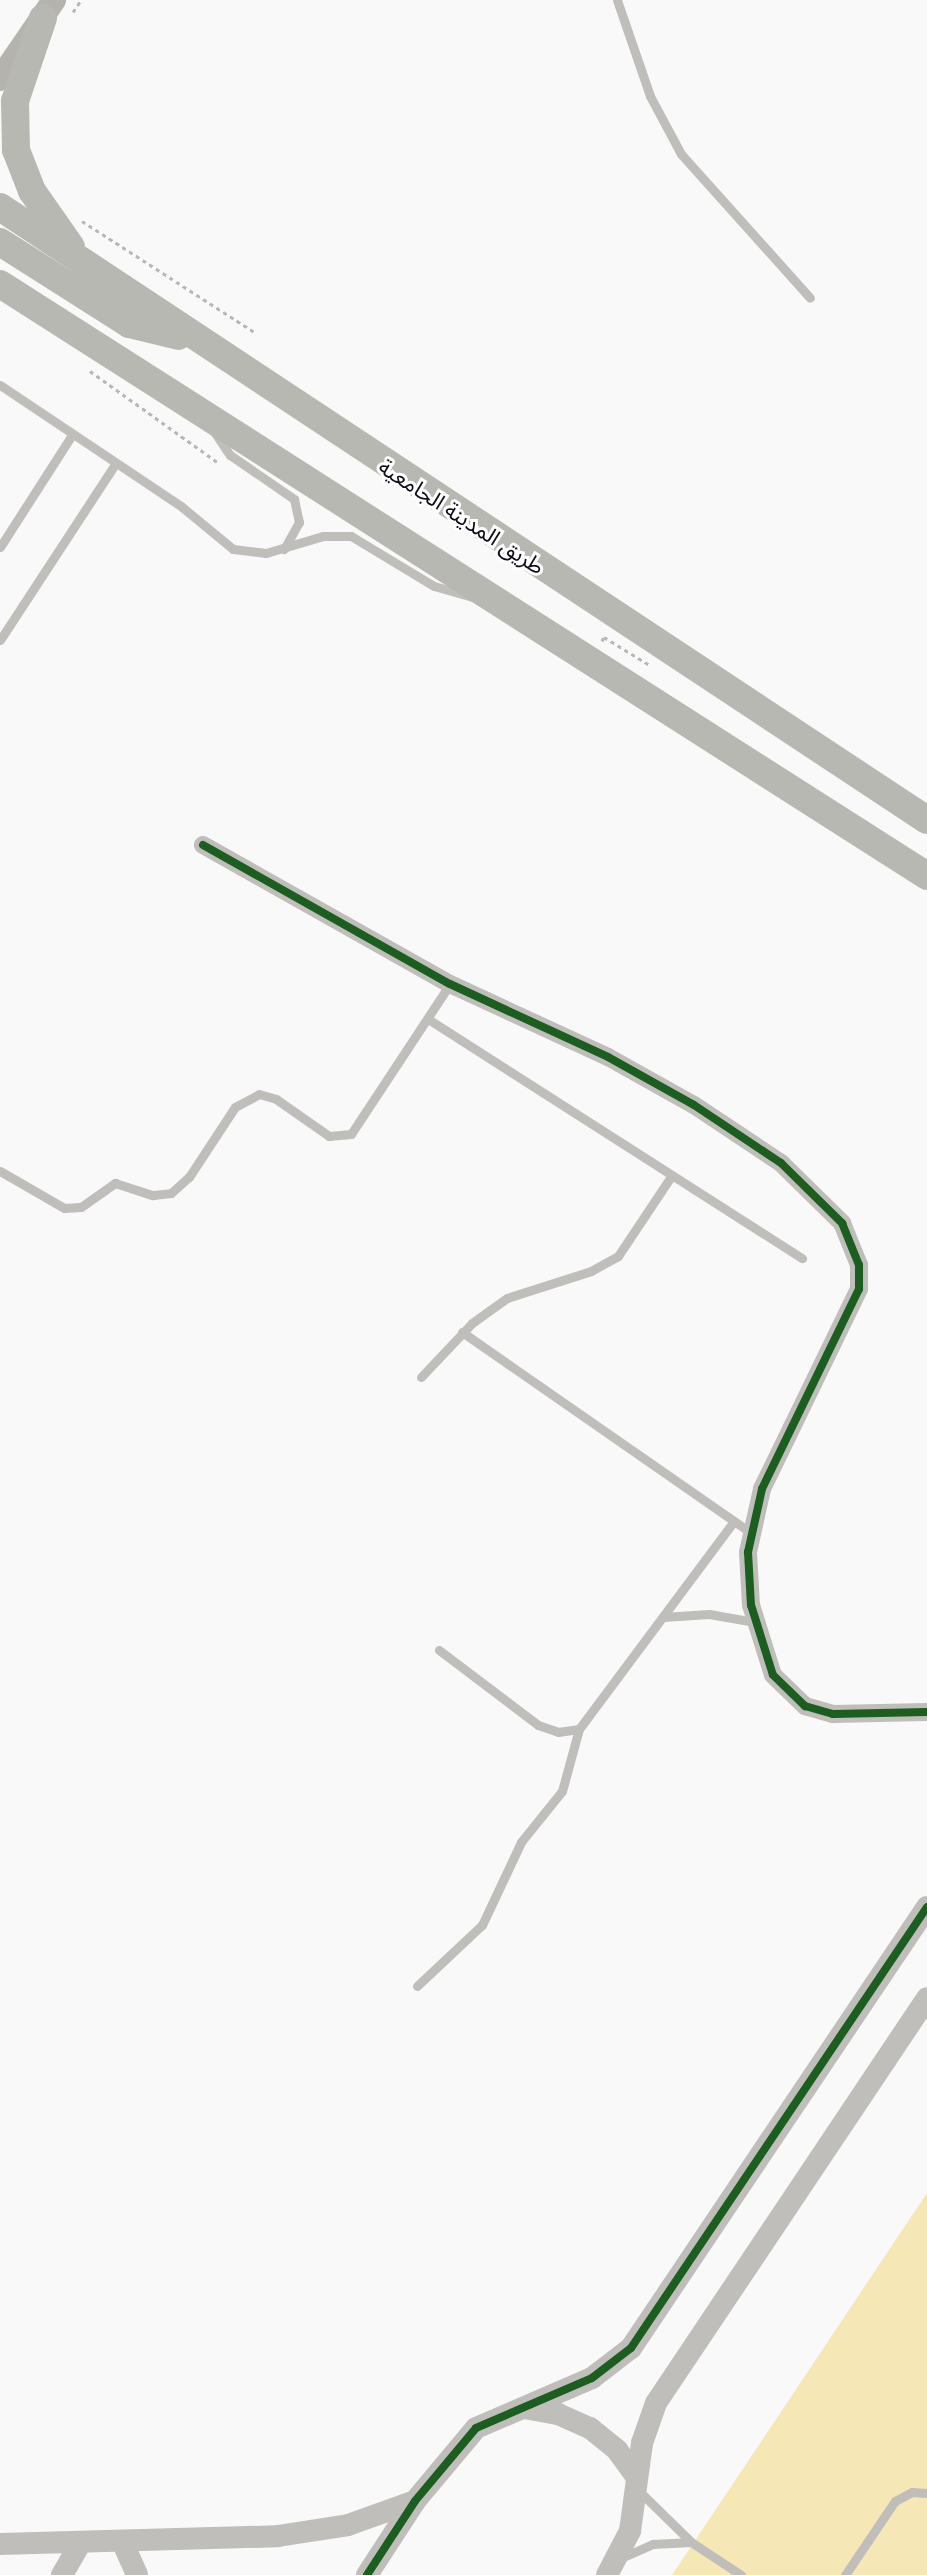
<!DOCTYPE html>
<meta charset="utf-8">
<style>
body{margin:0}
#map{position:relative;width:927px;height:2575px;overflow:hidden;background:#f9f9f9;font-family:"Noto Serif","Noto Sans Arabic",serif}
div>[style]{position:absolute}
.green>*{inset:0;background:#f5e7b6}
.path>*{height:3px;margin-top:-1.5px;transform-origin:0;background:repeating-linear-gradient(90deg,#b8b7b4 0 4px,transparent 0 8px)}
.service>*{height:9px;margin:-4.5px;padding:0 4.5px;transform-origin:4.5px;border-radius:4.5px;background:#c0beba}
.minor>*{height:18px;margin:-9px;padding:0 9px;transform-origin:9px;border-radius:9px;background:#c0beba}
.tertiary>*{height:22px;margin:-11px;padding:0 11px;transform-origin:11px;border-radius:11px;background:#c0beba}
.secondary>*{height:24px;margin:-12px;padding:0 12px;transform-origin:12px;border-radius:12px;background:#b5b3ad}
.primary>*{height:28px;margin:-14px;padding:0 14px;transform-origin:14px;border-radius:14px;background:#b8b8b2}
.cycleway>*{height:8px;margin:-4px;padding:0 4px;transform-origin:4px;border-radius:4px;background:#1b5e20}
span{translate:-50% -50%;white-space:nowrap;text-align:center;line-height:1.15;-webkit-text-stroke:6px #fff;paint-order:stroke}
.street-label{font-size:22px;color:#0d0c17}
</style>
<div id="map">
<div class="green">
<div style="clip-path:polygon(927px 2193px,927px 2575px,672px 2575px)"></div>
</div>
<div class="path">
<div style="left:73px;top:12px;width:14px;rotate:-56deg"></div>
<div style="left:82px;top:221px;width:205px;rotate:32.8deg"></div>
<div style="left:90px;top:371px;width:156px;rotate:35.6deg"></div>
<div style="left:602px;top:641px;width:4px;rotate:-63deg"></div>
<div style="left:604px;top:637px;width:52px;rotate:31.5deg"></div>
</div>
<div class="service">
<div style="left:617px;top:0;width:102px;rotate:71deg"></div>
<div style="left:650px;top:96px;width:66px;rotate:61.9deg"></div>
<div style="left:681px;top:154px;width:193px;rotate:48.1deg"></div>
<div style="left:0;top:385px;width:219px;rotate:33.8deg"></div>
<div style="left:182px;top:507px;width:66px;rotate:39.5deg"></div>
<div style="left:233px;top:549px;width:33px;rotate:7deg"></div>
<div style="left:266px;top:553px;width:59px;rotate:-16.6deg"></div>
<div style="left:323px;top:536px;width:28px"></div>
<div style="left:351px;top:536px;width:97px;rotate:31.1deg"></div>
<div style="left:434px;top:586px;width:40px;rotate:16deg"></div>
<div style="left:215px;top:433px;width:27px;rotate:56deg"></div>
<div style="left:230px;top:455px;width:78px;rotate:34.5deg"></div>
<div style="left:294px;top:499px;width:24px;rotate:78deg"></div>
<div style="left:299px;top:522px;width:31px;rotate:119deg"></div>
<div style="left:0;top:547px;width:133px;rotate:-57.3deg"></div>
<div style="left:0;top:640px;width:210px;rotate:-56.8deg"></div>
<div style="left:428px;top:1019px;width:444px;rotate:32.6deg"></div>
<div style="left:0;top:1171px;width:74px;rotate:30deg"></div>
<div style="left:64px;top:1208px;width:17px;rotate:-3deg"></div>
<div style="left:81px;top:1207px;width:42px;rotate:-35.2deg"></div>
<div style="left:115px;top:1183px;width:40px;rotate:18deg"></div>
<div style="left:153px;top:1195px;width:18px;rotate:-6deg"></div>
<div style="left:171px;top:1193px;width:24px;rotate:-42deg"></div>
<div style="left:189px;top:1177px;width:84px;rotate:-56.7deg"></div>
<div style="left:235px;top:1107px;width:27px;rotate:-28deg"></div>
<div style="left:259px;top:1094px;width:18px;rotate:16deg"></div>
<div style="left:276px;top:1099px;width:65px;rotate:34.9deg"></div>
<div style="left:329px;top:1136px;width:22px;rotate:-5deg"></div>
<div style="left:351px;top:1134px;width:180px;rotate:-56.6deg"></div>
<div style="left:462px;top:1332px;width:352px;rotate:34.8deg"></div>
<div style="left:421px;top:1377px;width:74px;rotate:-46.6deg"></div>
<div style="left:472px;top:1323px;width:43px;rotate:-35.5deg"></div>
<div style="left:507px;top:1298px;width:88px;rotate:-17.8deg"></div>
<div style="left:591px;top:1271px;width:31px;rotate:-29deg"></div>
<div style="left:618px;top:1256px;width:97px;rotate:-56.3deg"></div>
<div style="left:663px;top:1617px;width:46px;rotate:-3.7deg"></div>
<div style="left:709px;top:1614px;width:47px;rotate:9.9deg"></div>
<div style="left:439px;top:1650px;width:124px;rotate:37.1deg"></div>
<div style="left:538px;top:1725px;width:21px;rotate:19deg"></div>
<div style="left:558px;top:1732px;width:21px;rotate:-8deg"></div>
<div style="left:579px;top:1729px;width:259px;rotate:-53.3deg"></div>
<div style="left:417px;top:1986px;width:89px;rotate:-43.2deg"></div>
<div style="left:482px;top:1925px;width:92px;rotate:-64.8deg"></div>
<div style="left:521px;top:1842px;width:65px;rotate:-51.2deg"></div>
<div style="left:562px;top:1791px;width:64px;rotate:-74.7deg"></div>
<div style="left:639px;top:2491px;width:73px;rotate:44.4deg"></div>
<div style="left:691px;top:2542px;width:60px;rotate:33.4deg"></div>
<div style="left:621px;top:2558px;width:35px;rotate:-24deg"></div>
<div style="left:653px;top:2544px;width:38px;rotate:-3deg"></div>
<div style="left:845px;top:2575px;width:89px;rotate:-56deg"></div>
<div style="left:895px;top:2501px;width:19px;rotate:-28deg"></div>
<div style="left:912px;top:2492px;width:15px;rotate:4deg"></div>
</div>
<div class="minor">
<div style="left:203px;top:845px;width:283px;rotate:29.4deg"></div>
<div style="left:450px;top:984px;width:174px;rotate:24.8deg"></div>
<div style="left:608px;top:1057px;width:98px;rotate:29.2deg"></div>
<div style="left:694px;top:1105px;width:105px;rotate:33.7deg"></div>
<div style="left:781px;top:1163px;width:86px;rotate:44.5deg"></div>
<div style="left:842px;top:1223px;width:45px;rotate:68deg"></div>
<div style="left:859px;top:1265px;width:24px;rotate:90deg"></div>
<div style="left:859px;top:1289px;width:222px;rotate:115.9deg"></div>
<div style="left:762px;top:1489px;width:65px;rotate:102.5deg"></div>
<div style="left:748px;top:1552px;width:53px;rotate:86.8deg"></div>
<div style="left:751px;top:1605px;width:73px;rotate:72.6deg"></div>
<div style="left:773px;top:1675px;width:45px;rotate:44.1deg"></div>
<div style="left:805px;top:1706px;width:29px;rotate:16deg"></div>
<div style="left:833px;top:1714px;width:94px;rotate:-1.2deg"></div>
</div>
<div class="tertiary">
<div style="left:524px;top:2408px;width:35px;rotate:10deg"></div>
<div style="left:558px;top:2414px;width:35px;rotate:24deg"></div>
<div style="left:590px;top:2428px;width:35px;rotate:39deg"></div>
<div style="left:617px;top:2450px;width:34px;rotate:54deg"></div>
<div style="left:122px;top:2541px;width:37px;rotate:66deg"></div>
<div style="left:0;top:2544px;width:278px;rotate:-1.6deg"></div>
<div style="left:278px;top:2536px;width:71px;rotate:-8.9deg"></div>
<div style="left:348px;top:2525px;width:71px;rotate:-19.7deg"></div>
<div style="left:62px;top:2575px;width:38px;rotate:-60deg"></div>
<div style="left:367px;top:2575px;width:88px;rotate:-57deg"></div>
<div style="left:415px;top:2501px;width:95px;rotate:-50.1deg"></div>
<div style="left:476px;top:2428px;width:126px;rotate:-23.3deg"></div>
<div style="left:592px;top:2378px;width:49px;rotate:-37.6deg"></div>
<div style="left:631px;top:2348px;width:531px;rotate:-56.13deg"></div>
<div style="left:607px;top:2575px;width:50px;rotate:-62.4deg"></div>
<div style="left:630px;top:2531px;width:89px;rotate:-82.2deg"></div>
<div style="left:642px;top:2443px;width:42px;rotate:-70.7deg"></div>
<div style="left:656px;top:2403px;width:487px;rotate:-56.2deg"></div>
</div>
<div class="secondary">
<div style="left:0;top:79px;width:96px;rotate:-55.6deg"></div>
</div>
<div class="primary">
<div style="left:43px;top:18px;width:88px;rotate:108.6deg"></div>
<div style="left:15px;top:101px;width:49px;rotate:88.8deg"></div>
<div style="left:16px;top:150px;width:44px;rotate:68.7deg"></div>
<div style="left:32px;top:191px;width:68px;rotate:55.1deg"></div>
<div style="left:0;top:207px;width:1111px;rotate:33.48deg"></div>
<div style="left:0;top:242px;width:153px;rotate:32.4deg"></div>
<div style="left:129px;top:324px;width:51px;rotate:13.5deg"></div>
<div style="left:0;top:284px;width:1100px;rotate:32.56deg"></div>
</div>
<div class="cycleway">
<div style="left:203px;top:845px;width:283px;rotate:29.4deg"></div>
<div style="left:450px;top:984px;width:174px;rotate:24.8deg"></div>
<div style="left:608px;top:1057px;width:98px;rotate:29.2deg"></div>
<div style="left:694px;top:1105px;width:105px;rotate:33.7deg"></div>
<div style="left:781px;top:1163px;width:86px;rotate:44.5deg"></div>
<div style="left:842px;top:1223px;width:45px;rotate:68deg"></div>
<div style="left:859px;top:1265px;width:24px;rotate:90deg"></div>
<div style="left:859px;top:1289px;width:222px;rotate:115.9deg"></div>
<div style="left:762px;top:1489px;width:65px;rotate:102.5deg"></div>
<div style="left:748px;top:1552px;width:53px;rotate:86.8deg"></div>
<div style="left:751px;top:1605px;width:73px;rotate:72.6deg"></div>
<div style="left:773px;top:1675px;width:45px;rotate:44.1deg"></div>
<div style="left:805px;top:1706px;width:29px;rotate:16deg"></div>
<div style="left:833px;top:1714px;width:94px;rotate:-1.2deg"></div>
<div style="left:367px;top:2575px;width:88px;rotate:-57deg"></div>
<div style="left:415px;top:2501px;width:95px;rotate:-50.1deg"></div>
<div style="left:476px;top:2428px;width:126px;rotate:-23.3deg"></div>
<div style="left:592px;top:2378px;width:49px;rotate:-37.6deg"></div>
<div style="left:631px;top:2348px;width:531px;rotate:-56.13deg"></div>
</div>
<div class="street-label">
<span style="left:462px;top:516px;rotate:33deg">طريق المدينة الجامعية</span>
</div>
</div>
